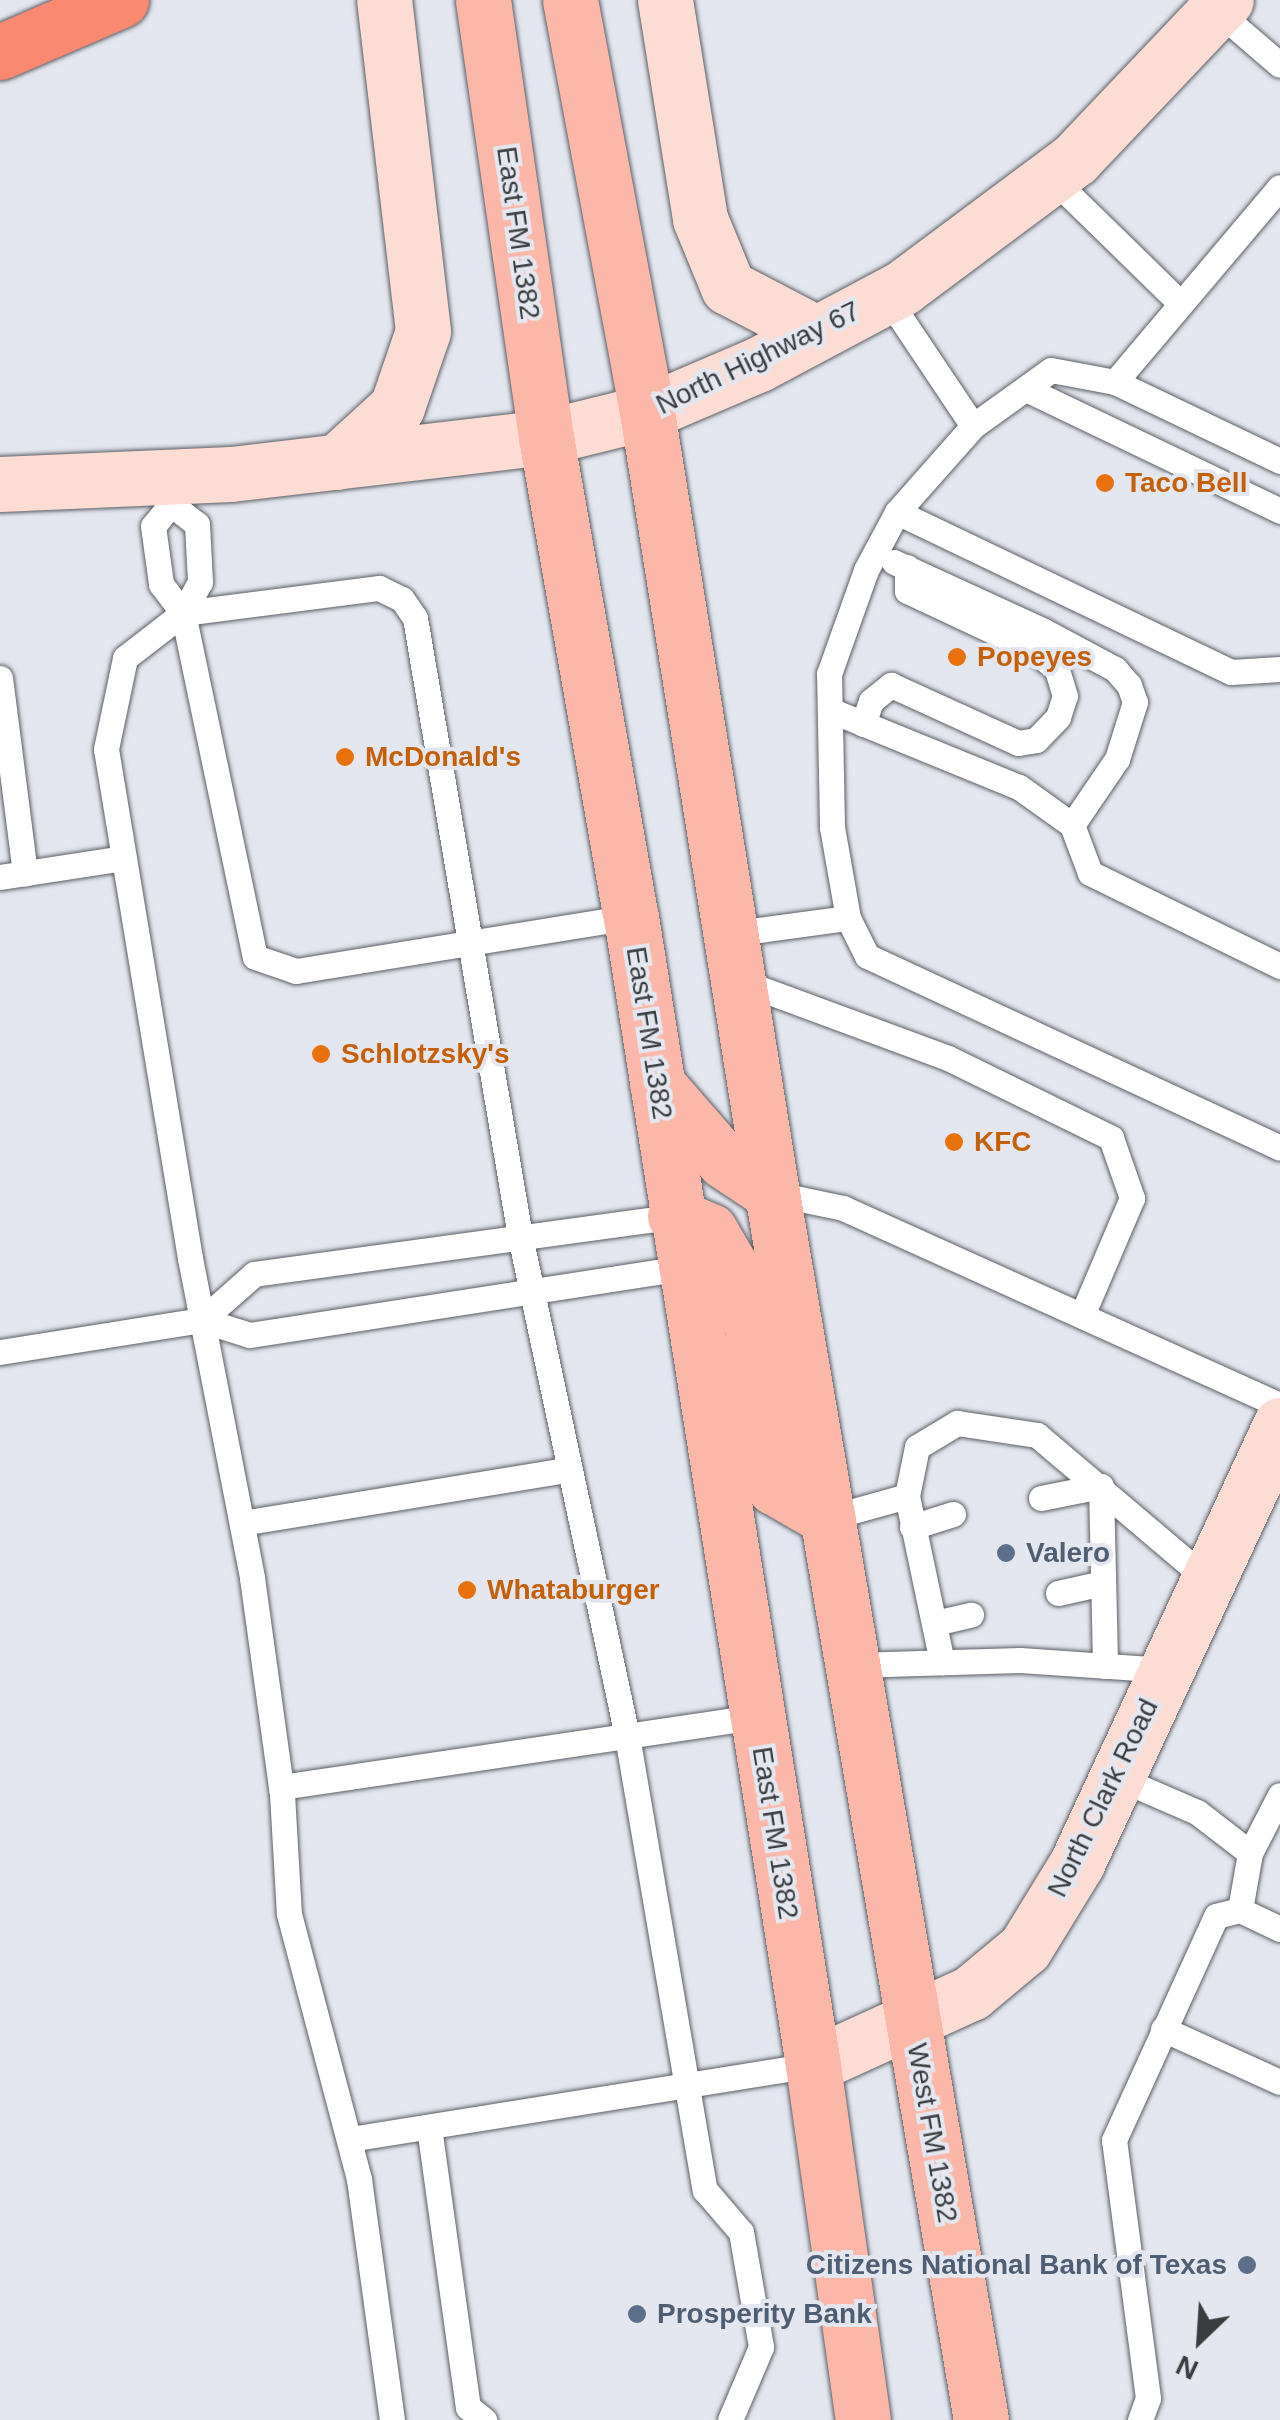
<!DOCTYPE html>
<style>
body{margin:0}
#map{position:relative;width:1280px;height:2420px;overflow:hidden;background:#e4e7ef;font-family:Arial,sans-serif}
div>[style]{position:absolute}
.roads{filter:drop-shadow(0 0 2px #5c5e65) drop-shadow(0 0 2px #5c5e65)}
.lane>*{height:25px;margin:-12.5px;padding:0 12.5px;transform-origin:12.5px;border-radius:12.5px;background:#fff}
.secondary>*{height:55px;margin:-27.5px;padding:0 27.5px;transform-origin:27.5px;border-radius:27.5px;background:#fddcd4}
.primary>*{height:55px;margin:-27.5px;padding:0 27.5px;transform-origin:27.5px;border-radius:27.5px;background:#fbb8a9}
.highway>*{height:55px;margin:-27.5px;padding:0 27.5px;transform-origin:27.5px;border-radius:27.5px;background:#f98970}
.dots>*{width:28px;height:28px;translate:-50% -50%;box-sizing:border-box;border:5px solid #e4e7ef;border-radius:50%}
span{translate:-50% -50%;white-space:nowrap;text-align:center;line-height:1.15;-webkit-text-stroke:8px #e4e7ef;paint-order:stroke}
.street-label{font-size:28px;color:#3b3c3f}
.food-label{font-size:28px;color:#c56008;font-weight:700}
.left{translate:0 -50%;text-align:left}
.service-label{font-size:28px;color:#4e5e75;font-weight:700}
.right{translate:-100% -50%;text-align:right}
.north{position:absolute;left:1150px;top:2290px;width:100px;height:100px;-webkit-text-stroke:8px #e4e7ef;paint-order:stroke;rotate:205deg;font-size:28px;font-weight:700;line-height:40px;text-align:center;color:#3b3c3f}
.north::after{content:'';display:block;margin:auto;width:35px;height:45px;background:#3b3c3f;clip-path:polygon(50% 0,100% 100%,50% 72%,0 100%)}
</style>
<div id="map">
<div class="roads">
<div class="lane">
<div style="left:1216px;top:10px;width:84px;rotate:40.7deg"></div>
<div style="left:1051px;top:177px;width:180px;rotate:44.3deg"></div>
<div style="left:886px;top:296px;width:156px;rotate:56.2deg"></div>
<div style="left:1115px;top:382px;width:183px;rotate:25.6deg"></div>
<div style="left:1028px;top:390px;width:280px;rotate:25.6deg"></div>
<div style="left:168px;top:477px;width:27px;rotate:84deg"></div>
<div style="left:171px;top:504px;width:33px;rotate:38deg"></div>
<div style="left:197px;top:524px;width:58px;rotate:87deg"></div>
<div style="left:200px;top:582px;width:35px;rotate:119deg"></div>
<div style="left:183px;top:613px;width:73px;rotate:142.2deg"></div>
<div style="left:125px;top:658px;width:93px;rotate:101.8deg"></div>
<div style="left:106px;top:749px;width:516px;rotate:80.63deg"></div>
<div style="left:190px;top:1258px;width:326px;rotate:79deg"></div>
<div style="left:252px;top:1578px;width:218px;rotate:82.1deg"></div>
<div style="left:282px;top:1794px;width:120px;rotate:86.7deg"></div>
<div style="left:289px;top:1914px;width:274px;rotate:75.2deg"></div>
<div style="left:359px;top:2179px;width:243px;rotate:82.2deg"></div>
<div style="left:171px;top:504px;width:28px;rotate:129deg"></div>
<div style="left:153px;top:526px;width:59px;rotate:82.1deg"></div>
<div style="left:161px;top:584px;width:36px;rotate:53deg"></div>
<div style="left:183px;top:613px;width:351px;rotate:78.2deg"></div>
<div style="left:255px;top:957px;width:43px;rotate:18.9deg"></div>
<div style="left:296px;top:971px;width:339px;rotate:-9.2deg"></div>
<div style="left:897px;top:512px;width:370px;rotate:25.6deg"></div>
<div style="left:1231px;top:672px;width:49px;rotate:-3.5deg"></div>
<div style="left:894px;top:562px;width:165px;rotate:24.7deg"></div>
<div style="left:1044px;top:631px;width:81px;rotate:28.2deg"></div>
<div style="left:1115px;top:669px;width:21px;rotate:49deg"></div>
<div style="left:1129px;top:685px;width:18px;rotate:71deg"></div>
<div style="left:1135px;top:702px;width:60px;rotate:107.5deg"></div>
<div style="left:1117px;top:759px;width:80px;rotate:124.3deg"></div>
<div style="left:183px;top:613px;width:198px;rotate:-7.3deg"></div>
<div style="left:379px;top:588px;width:25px;rotate:26deg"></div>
<div style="left:402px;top:599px;width:23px;rotate:56deg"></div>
<div style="left:415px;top:618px;width:627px;rotate:80.36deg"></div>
<div style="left:520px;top:1236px;width:511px;rotate:77.92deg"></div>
<div style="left:627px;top:1736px;width:461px;rotate:80.3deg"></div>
<div style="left:705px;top:2190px;width:55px;rotate:49.4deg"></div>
<div style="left:741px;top:2232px;width:117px;rotate:80.1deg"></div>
<div style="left:761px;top:2347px;width:79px;rotate:113deg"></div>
<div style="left:0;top:678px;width:197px;rotate:82.7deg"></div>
<div style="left:830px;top:710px;width:204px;rotate:22.2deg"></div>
<div style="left:1019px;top:787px;width:65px;rotate:35.6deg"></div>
<div style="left:1072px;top:825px;width:51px;rotate:69.4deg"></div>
<div style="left:1090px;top:873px;width:212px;rotate:26.1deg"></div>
<div style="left:863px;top:724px;width:24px;rotate:-71deg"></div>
<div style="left:871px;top:701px;width:26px;rotate:-39deg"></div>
<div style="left:891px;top:685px;width:140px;rotate:24.5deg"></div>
<div style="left:1018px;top:743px;width:18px;rotate:-9deg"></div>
<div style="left:1036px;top:740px;width:32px;rotate:-46deg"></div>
<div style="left:1058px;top:717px;width:22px;rotate:-72deg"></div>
<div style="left:1065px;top:696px;width:28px;rotate:-107deg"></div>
<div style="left:1057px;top:669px;width:31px;rotate:-142deg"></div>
<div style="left:1033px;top:650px;width:139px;rotate:-154.9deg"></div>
<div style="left:907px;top:591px;width:24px;rotate:-90deg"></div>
<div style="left:0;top:877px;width:125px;rotate:-8.7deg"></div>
<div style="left:848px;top:918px;width:92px;rotate:-100deg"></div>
<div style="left:832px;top:827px;width:153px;rotate:-91.1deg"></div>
<div style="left:829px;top:674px;width:110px;rotate:-70.4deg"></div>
<div style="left:866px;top:570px;width:66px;rotate:-61.9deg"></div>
<div style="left:897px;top:512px;width:115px;rotate:-48.5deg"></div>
<div style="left:973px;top:426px;width:96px;rotate:-35.7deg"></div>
<div style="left:1051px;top:370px;width:65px;rotate:10.6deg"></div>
<div style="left:1115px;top:382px;width:255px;rotate:-49.8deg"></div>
<div style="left:729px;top:934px;width:120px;rotate:-7.7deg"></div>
<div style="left:848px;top:918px;width:42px;rotate:63.4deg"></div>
<div style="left:867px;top:956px;width:455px;rotate:24.9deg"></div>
<div style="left:737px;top:980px;width:225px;rotate:20.3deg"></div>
<div style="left:948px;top:1058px;width:182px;rotate:26.1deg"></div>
<div style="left:1111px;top:1138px;width:64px;rotate:70.7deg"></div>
<div style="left:1132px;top:1198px;width:127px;rotate:113.1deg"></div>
<div style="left:772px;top:1193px;width:73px;rotate:11.9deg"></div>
<div style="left:843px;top:1208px;width:479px;rotate:24.3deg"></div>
<div style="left:202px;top:1320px;width:69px;rotate:-41.5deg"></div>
<div style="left:254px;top:1274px;width:425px;rotate:-7.8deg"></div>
<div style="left:0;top:1352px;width:205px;rotate:-9deg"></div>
<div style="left:202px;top:1320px;width:50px;rotate:17.4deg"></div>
<div style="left:250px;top:1335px;width:439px;rotate:-8.8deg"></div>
<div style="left:907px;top:1496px;width:170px;rotate:78.1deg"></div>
<div style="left:1041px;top:1498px;width:61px;rotate:-11.3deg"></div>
<div style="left:1101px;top:1486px;width:180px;rotate:88.7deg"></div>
<div style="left:828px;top:1518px;width:82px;rotate:-15.6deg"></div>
<div style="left:907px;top:1496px;width:50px;rotate:-78.5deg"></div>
<div style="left:917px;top:1447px;width:47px;rotate:-31deg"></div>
<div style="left:957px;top:1423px;width:81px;rotate:8.5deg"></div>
<div style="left:1037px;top:1435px;width:224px;rotate:40.3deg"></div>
<div style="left:242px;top:1523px;width:332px;rotate:-9.3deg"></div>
<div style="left:912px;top:1527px;width:43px;rotate:-17.6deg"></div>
<div style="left:1058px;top:1593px;width:46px;rotate:-12.5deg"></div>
<div style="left:935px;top:1623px;width:37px;rotate:-13deg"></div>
<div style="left:853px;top:1665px;width:167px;rotate:-1.7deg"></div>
<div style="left:1020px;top:1660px;width:145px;rotate:3.9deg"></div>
<div style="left:1116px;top:1777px;width:88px;rotate:23.4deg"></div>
<div style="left:1197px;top:1812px;width:67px;rotate:37.7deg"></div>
<div style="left:1250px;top:1853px;width:58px;rotate:100deg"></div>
<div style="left:1240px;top:1910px;width:44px;rotate:25.4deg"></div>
<div style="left:281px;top:1787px;width:479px;rotate:-8.4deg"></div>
<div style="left:1250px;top:1853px;width:65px;rotate:-62.7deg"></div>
<div style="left:1163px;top:2029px;width:128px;rotate:24.4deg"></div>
<div style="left:429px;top:2127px;width:283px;rotate:82.1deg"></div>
<div style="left:468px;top:2407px;width:21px;rotate:39deg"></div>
<div style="left:350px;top:2139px;width:469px;rotate:-9.1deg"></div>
<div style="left:1140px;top:2420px;width:23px;rotate:-70deg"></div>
<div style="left:1148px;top:2398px;width:260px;rotate:-97.5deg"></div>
<div style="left:1114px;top:2140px;width:246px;rotate:-65.5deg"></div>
<div style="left:1216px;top:1916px;width:25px;rotate:-14deg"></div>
</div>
<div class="secondary">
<div style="left:665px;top:0;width:222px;rotate:80.9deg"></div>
<div style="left:700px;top:219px;width:74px;rotate:67.6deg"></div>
<div style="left:728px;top:287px;width:99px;rotate:27.6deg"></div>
<div style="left:337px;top:462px;width:81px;rotate:-42.5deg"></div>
<div style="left:397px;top:407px;width:80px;rotate:-71.1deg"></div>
<div style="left:423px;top:331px;width:333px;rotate:-96.7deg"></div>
<div style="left:0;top:484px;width:231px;rotate:-2.5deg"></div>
<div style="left:231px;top:474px;width:317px;rotate:-6.7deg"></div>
<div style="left:546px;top:437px;width:104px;rotate:-13.9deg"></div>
<div style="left:647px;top:412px;width:122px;rotate:-23.2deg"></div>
<div style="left:759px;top:364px;width:162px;rotate:-28deg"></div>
<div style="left:902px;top:288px;width:216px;rotate:-36.7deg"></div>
<div style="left:1075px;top:159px;width:219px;rotate:-46.5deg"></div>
<div style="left:813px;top:2065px;width:174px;rotate:-24.5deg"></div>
<div style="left:971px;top:1993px;width:70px;rotate:-39.8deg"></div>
<div style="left:1025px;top:1948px;width:100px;rotate:-58.5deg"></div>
<div style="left:1077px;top:1863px;width:483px;rotate:-65.1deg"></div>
</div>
<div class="primary">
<div style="left:483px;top:0;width:442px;rotate:81.8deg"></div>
<div style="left:546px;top:437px;width:487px;rotate:80deg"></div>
<div style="left:631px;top:917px;width:1162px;rotate:80.99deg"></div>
<div style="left:813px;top:2065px;width:359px;rotate:82deg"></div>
<div style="left:570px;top:0;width:419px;rotate:79.4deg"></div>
<div style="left:647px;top:412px;width:791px;rotate:80.91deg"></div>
<div style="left:772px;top:1193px;width:1245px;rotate:80.33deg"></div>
<div style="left:657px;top:1084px;width:102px;rotate:49deg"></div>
<div style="left:724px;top:1161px;width:58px;rotate:33.7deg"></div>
<div style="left:675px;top:1216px;width:38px;rotate:23deg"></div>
<div style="left:710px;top:1231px;width:53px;rotate:59.6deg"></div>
<div style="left:737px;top:1277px;width:48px;rotate:73.1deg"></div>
<div style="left:751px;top:1323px;width:166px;rotate:82deg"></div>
<div style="left:774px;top:1487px;width:62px;rotate:29.9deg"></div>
</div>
<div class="highway">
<div style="left:0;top:52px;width:132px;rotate:-23.3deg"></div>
</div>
</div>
<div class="dots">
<div style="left:1105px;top:483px;background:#e8710a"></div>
<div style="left:957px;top:657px;background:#e8710a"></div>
<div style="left:345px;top:757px;background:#e8710a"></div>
<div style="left:321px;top:1054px;background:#e8710a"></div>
<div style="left:954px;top:1142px;background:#e8710a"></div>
<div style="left:1006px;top:1553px;background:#5c6f8a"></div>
<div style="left:467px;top:1590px;background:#e8710a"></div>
<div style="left:1247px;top:2265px;background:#5c6f8a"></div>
<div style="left:637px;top:2314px;background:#5c6f8a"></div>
</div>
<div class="street-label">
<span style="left:518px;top:233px;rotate:82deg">East FM 1382</span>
<span style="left:758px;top:358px;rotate:-26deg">North Highway 67</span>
<span style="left:649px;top:1033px;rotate:81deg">East FM 1382</span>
<span style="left:1103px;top:1798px;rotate:-64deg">North Clark Road</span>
<span style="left:775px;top:1833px;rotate:81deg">East FM 1382</span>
<span style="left:932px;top:2133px;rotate:80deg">West FM 1382</span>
</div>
<div class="food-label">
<span class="left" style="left:1125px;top:483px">Taco Bell</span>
<span class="left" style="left:977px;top:657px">Popeyes</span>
<span class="left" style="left:365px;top:757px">McDonald's</span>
<span class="left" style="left:341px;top:1054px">Schlotzsky's</span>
<span class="left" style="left:974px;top:1142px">KFC</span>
<span class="left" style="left:487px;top:1590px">Whataburger</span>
</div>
<div class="service-label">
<span class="left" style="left:1026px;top:1553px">Valero</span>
<span class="right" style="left:1227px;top:2265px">Citizens National Bank of Texas</span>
<span class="left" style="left:657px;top:2314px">Prosperity Bank</span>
</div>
<div class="north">N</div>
</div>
